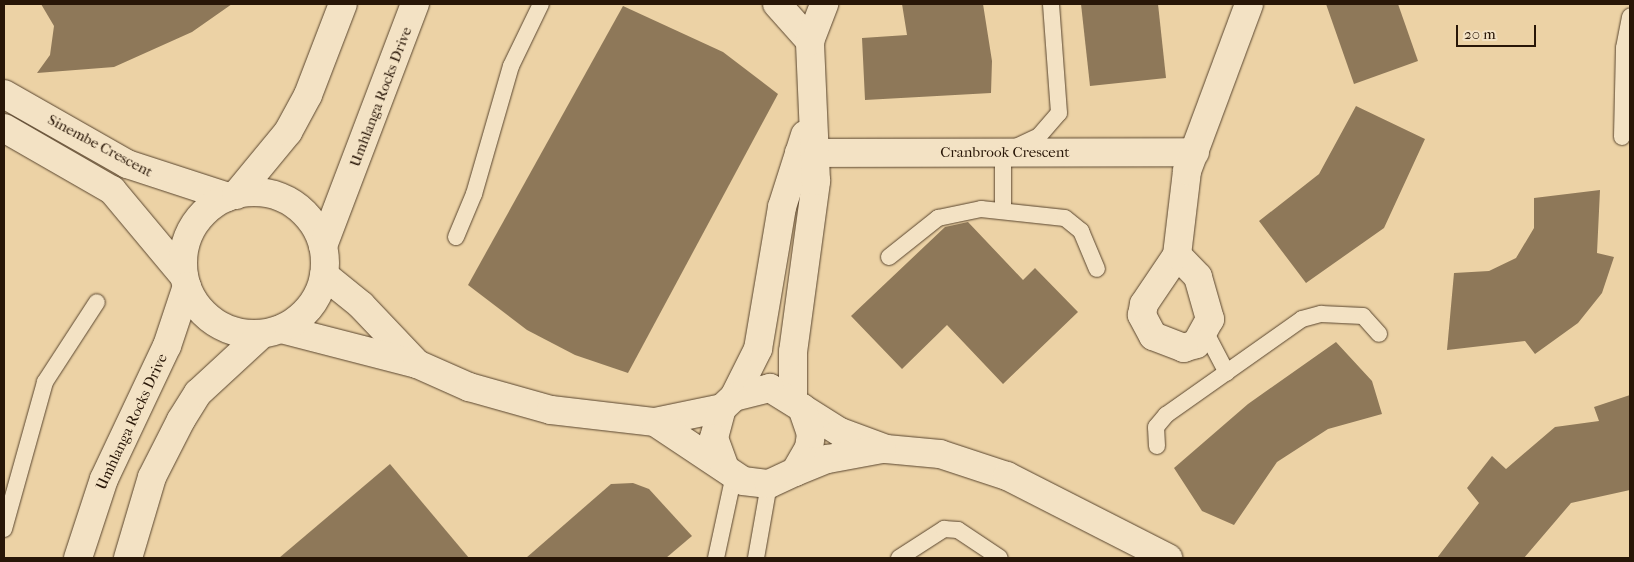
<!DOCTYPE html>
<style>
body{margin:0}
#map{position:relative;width:1634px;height:562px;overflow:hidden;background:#ecd2a5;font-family:"IM FELL French Canon",serif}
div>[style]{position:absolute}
.building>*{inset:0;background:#8e7859}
.roads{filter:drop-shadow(0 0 1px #59452e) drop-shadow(0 0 1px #59452e)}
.service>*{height:16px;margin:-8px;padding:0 8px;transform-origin:8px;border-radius:8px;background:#f3e2c4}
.minor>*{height:28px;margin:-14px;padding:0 14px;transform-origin:14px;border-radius:14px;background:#f3e2c4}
.secondary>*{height:28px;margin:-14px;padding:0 14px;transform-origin:14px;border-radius:14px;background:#f3e2c4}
.secondary>.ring{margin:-14px;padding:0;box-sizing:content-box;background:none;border:28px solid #f3e2c4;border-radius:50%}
span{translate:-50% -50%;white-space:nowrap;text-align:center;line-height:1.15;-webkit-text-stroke:5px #f3e2c4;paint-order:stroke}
.street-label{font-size:15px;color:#281607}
.frame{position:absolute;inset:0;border:5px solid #281607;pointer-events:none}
.scale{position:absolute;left:1456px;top:25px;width:80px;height:22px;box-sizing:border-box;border:2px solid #281607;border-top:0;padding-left:6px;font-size:15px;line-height:18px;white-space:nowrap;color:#281607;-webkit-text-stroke:4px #f3e2c4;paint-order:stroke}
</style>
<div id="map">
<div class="building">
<div style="clip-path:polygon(41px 4px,232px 4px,192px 32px,114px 67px,37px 73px,50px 55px,54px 26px)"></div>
<div style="clip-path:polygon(902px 4px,983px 4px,992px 61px,991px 93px,865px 100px,862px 38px,907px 35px)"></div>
<div style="clip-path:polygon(1081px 4px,1158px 4px,1166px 78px,1090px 86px)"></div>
<div style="clip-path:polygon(1326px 4px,1398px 4px,1418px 61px,1354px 84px)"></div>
<div style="clip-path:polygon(623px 6px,723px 52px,778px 94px,628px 373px,575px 355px,527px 330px,468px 285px)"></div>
<div style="clip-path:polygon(1356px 106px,1425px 139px,1384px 228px,1306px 283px,1259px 221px,1319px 174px)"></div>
<div style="clip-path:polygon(1600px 190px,1597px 253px,1614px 257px,1602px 293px,1578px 323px,1535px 354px,1525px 341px,1447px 350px,1454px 273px,1489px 271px,1516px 258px,1534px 228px,1534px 198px)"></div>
<div style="clip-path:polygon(968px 222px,1023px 280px,1035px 268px,1078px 312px,1003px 384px,947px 325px,902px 369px,851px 316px,945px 227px)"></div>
<div style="clip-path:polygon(1336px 342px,1372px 381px,1382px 414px,1328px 429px,1277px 462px,1234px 525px,1202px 511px,1174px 468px,1248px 404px)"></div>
<div style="clip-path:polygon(1630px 395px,1630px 490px,1571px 503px,1524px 558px,1437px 558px,1479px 503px,1467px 488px,1492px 456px,1506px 469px,1555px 427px,1599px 421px,1594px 407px)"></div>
<div style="clip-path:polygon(390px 464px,469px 558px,279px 558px)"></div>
<div style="clip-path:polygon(633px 483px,649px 489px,692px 536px,666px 558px,526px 558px,611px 484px)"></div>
</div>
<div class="roads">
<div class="service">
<div style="left:1622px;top:137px;width:89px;rotate:-88.7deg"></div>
<div style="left:1624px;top:48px;width:32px;rotate:-79deg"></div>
<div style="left:1003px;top:211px;width:58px;rotate:-90deg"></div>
<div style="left:1003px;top:153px;width:40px;rotate:-25deg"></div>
<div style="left:1039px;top:136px;width:30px;rotate:-49deg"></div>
<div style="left:1059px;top:113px;width:109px;rotate:-94.2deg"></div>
<div style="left:456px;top:237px;width:47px;rotate:-67.3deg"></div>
<div style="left:474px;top:194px;width:133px;rotate:-73.9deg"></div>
<div style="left:511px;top:66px;width:69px;rotate:-64.2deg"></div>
<div style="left:889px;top:257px;width:63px;rotate:-38.5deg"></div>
<div style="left:938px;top:218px;width:44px;rotate:-11.8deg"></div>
<div style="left:981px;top:209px;width:84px;rotate:6.1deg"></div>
<div style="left:1065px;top:218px;width:21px;rotate:39deg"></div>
<div style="left:1081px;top:231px;width:41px;rotate:67.2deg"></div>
<div style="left:1205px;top:331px;width:47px;rotate:62.4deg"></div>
<div style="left:1157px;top:446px;width:19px;rotate:-93deg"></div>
<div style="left:1156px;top:427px;width:16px;rotate:-50deg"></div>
<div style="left:1166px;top:415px;width:166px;rotate:-35.2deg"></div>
<div style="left:1302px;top:319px;width:20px;rotate:-15deg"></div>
<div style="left:1321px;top:314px;width:42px;rotate:2.7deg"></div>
<div style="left:1363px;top:316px;width:24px;rotate:48deg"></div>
<div style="left:4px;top:529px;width:153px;rotate:-74.4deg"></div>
<div style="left:45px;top:382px;width:95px;rotate:-57deg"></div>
<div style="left:716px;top:558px;width:85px;rotate:-77.8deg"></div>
<div style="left:756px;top:558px;width:75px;rotate:-80deg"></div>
<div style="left:899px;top:558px;width:54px;rotate:-32.8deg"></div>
<div style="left:944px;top:529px;width:14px;rotate:4deg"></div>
<div style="left:958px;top:530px;width:50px;rotate:33.7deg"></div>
</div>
<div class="minor">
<div style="left:777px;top:4px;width:50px;rotate:48.3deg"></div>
<div style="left:4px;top:94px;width:142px;rotate:29.6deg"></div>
<div style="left:127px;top:164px;width:106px;rotate:18.1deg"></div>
<div style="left:4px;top:128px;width:125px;rotate:29.9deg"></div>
<div style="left:112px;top:190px;width:112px;rotate:50.1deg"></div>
<div style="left:799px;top:153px;width:396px;rotate:-0.1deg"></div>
<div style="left:1177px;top:255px;width:30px;rotate:46deg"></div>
<div style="left:1198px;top:277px;width:44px;rotate:74.1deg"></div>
<div style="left:1210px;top:319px;width:29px;rotate:119deg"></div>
<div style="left:1196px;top:344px;width:13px;rotate:162deg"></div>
<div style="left:1184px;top:348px;width:33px;rotate:-159deg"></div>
<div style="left:1153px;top:336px;width:24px;rotate:-118deg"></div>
<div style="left:1142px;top:315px;width:11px;rotate:-80deg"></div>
<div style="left:1144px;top:304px;width:59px;rotate:-56deg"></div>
<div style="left:1177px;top:255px;width:85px;rotate:-83.2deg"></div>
<div style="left:1187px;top:171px;width:178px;rotate:-69.6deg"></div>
<div style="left:324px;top:275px;width:48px;rotate:39deg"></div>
<div style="left:361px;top:305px;width:81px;rotate:46.5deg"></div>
<div style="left:281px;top:329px;width:140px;rotate:14.4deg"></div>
<div style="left:417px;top:364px;width:57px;rotate:23.9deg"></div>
<div style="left:469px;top:387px;width:85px;rotate:15.7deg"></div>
<div style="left:551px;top:410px;width:105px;rotate:6.6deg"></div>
<div style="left:655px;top:422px;width:68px;rotate:-11.8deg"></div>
<div style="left:734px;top:397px;width:54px;rotate:-63.4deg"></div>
<div style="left:758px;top:349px;width:144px;rotate:-80.4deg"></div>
<div style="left:782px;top:207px;width:76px;rotate:-72.3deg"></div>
<div style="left:793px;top:398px;width:46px;rotate:-90deg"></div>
<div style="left:793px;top:352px;width:173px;rotate:-82.3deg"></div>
<div style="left:816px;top:181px;width:140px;rotate:-92.5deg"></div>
<div style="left:810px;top:41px;width:40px;rotate:-69deg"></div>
<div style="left:802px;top:408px;width:45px;rotate:32.3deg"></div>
<div style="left:840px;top:432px;width:49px;rotate:20.3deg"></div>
<div style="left:886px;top:449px;width:54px;rotate:5.3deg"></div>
<div style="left:940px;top:454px;width:71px;rotate:18.2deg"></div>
<div style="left:1007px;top:476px;width:181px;rotate:27deg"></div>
<div style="left:655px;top:422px;width:106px;rotate:33.8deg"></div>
<div style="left:743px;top:481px;width:26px;rotate:7deg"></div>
<div style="left:769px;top:484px;width:29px;rotate:-25deg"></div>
<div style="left:795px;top:472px;width:28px;rotate:-60deg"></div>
<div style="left:809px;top:448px;width:14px;rotate:-82deg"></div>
<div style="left:811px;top:434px;width:28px;rotate:-109deg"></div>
<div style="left:802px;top:408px;width:38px;rotate:-148deg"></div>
<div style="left:770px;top:388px;width:37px;rotate:166deg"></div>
<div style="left:734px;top:397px;width:16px;rotate:137deg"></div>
<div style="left:722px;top:408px;width:31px;rotate:105deg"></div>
<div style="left:714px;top:438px;width:32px;rotate:70deg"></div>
<div style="left:795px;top:472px;width:35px;rotate:-22deg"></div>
<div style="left:828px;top:459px;width:55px;rotate:-10.5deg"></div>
</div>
<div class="secondary">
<div class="ring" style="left:183px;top:192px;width:114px;height:114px"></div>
<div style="left:236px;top:195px;width:82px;rotate:-50.5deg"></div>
<div style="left:288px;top:132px;width:42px;rotate:-61.6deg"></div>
<div style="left:308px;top:95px;width:97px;rotate:-69deg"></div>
<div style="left:323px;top:246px;width:259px;rotate:-69.2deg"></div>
<div style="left:78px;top:558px;width:83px;rotate:-71.8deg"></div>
<div style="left:104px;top:479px;width:147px;rotate:-64.7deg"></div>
<div style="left:167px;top:346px;width:63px;rotate:-71.6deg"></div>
<div style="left:128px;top:558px;width:84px;rotate:-73.5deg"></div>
<div style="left:152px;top:477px;width:64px;rotate:-63deg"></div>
<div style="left:181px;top:420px;width:32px;rotate:-58deg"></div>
<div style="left:198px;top:393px;width:87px;rotate:-42.7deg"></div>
</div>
</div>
<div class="street-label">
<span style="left:381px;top:97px;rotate:-69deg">Umhlanga Rocks Drive</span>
<span style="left:100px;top:146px;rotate:28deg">Sinembe Crescent</span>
<span style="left:1005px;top:153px">Cranbrook Crescent</span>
<span style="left:132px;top:422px;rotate:-65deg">Umhlanga Rocks Drive</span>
</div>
<div class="frame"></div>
<div class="scale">20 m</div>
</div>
